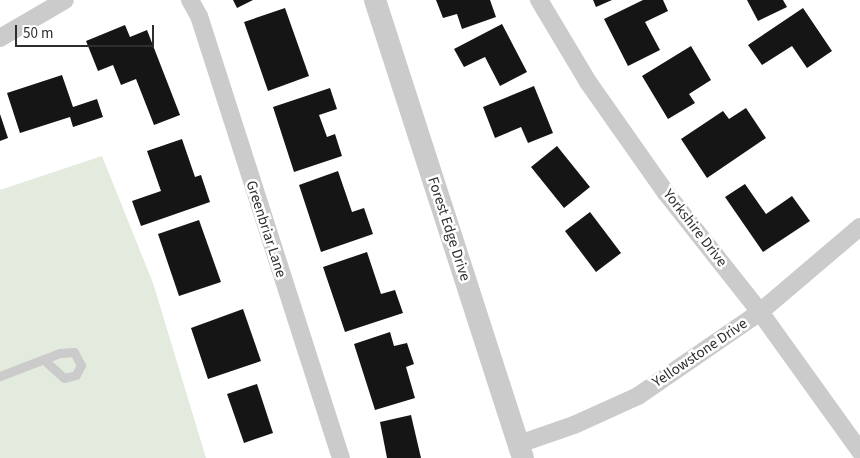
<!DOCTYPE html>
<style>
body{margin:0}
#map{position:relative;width:860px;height:458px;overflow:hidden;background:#fff;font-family:"Source Sans 3",sans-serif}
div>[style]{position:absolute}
.green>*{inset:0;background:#e2ebdd}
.building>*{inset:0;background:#151515}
.service>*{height:9px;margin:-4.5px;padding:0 4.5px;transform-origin:4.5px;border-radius:4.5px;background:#cbcbcb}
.minor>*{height:18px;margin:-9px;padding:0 9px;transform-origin:9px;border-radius:9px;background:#cbcbcb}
.tertiary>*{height:22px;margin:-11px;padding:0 11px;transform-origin:11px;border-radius:11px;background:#cbcbcb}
span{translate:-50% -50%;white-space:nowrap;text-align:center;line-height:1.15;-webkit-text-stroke:5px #fff;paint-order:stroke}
.street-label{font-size:15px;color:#2e2e2e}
.scale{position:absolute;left:15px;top:25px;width:139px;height:22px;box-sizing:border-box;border:2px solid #2e2e2e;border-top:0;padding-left:6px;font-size:15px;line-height:18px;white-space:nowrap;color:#2e2e2e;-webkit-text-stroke:4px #fff;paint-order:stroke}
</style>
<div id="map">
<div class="green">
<div style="clip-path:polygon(102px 156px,153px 283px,206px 458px,0 458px,0 190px)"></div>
</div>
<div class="building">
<div style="clip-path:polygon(233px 0,253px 0,237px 8px)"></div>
<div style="clip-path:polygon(436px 0,490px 0,496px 17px,462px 29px,457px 14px,443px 18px)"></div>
<div style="clip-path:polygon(593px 0,612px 0,596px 7px)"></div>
<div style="clip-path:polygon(643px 0,663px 0,668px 11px,645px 22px,660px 50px,628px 66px,604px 19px)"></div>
<div style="clip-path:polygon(747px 0,783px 0,787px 7px,758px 21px)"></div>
<div style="clip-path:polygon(285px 8px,309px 76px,268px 91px,244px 22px)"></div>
<div style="clip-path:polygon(803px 8px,832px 51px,807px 68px,792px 46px,762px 65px,748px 45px)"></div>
<div style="clip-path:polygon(502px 24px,527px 72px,500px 86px,485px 57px,464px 67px,454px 49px)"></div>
<div style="clip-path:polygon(125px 25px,130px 37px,147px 30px,180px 115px,154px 125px,136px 79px,121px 85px,113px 65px,98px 71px,86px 41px)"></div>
<div style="clip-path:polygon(691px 46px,711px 80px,689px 94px,695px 103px,668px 119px,642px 76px)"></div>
<div style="clip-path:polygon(62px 75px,73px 107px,97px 99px,103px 117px,73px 127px,70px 117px,20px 133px,7px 93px)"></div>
<div style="clip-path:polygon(534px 86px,553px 133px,528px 143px,521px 127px,495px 138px,483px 107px)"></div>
<div style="clip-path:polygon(330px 88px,337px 109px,319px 115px,327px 137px,335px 134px,342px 156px,294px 172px,273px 107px)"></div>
<div style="clip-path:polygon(746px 108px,766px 138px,707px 178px,681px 139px,723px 111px,729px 119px)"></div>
<div style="clip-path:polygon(0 114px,8px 138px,0 141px)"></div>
<div style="clip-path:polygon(182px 139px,195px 177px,201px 175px,210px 202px,141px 226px,132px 201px,161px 191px,147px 151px)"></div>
<div style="clip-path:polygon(557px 146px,590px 187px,564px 208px,531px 167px)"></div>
<div style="clip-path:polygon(338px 171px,352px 212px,364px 208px,373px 234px,321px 252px,299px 185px)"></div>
<div style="clip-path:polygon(745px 184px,766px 214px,792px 196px,810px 221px,763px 252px,725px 197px)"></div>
<div style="clip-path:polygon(590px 212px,621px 253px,596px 272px,565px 231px)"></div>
<div style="clip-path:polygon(199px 220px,221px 282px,179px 296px,158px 234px)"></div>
<div style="clip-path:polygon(367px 252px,381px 294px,395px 290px,403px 313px,345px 332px,323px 267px)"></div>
<div style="clip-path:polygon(243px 309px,261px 361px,208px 379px,191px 328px)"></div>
<div style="clip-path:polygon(390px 332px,394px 346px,407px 343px,414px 364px,406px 367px,415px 398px,375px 410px,354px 344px)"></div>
<div style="clip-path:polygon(257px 384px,273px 433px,244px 443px,227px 394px)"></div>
<div style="clip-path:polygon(411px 415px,421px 458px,387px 458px,380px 422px)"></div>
</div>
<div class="service">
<div style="left:0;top:376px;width:64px;rotate:-21deg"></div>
<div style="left:60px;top:353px;width:14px;rotate:-4deg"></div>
<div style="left:74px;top:352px;width:15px;rotate:62deg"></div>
<div style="left:81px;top:365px;width:11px;rotate:117deg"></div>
<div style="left:76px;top:375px;width:12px;rotate:166deg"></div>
<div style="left:64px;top:378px;width:27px;rotate:-138deg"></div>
</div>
<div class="minor">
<div style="left:190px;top:0;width:18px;rotate:61deg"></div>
<div style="left:199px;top:16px;width:464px;rotate:72.2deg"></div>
<div style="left:539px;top:0;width:96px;rotate:59.1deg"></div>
<div style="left:588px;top:82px;width:136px;rotate:54.9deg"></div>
<div style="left:666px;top:193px;width:152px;rotate:51.7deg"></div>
<div style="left:760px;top:312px;width:171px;rotate:54.3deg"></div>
<div style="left:0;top:38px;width:75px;rotate:-30.3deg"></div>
<div style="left:519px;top:444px;width:58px;rotate:-19.1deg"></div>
<div style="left:574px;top:425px;width:70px;rotate:-24.4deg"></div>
<div style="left:638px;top:396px;width:148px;rotate:-34.5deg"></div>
<div style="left:760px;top:312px;width:131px;rotate:-40.4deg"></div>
</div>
<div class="tertiary">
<div style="left:375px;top:0;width:481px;rotate:72.1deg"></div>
</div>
<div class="street-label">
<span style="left:695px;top:228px;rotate:52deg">Yorkshire Drive</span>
<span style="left:266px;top:229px;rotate:72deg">Greenbriar Lane</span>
<span style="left:449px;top:229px;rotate:72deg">Forest Edge Drive</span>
<span style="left:700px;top:353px;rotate:-34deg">Yellowstone Drive</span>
</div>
<div class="scale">50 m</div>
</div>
